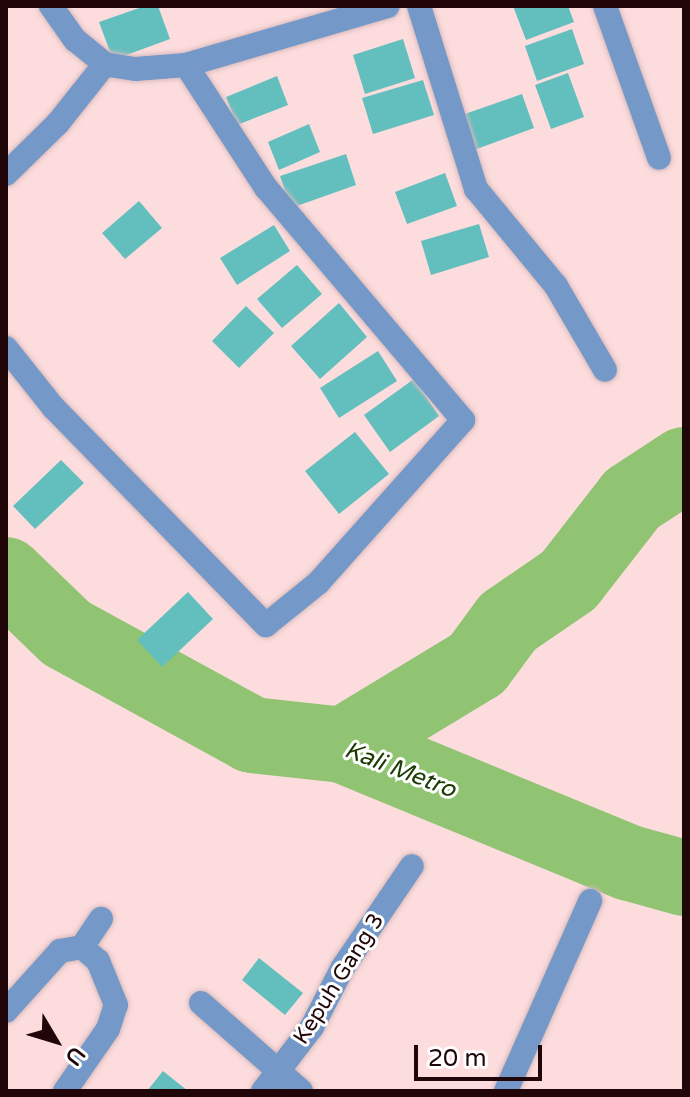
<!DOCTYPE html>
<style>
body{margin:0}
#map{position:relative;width:690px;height:1097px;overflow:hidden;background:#fcdcdd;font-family:"Varela Round",sans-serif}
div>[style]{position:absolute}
.river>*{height:76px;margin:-38px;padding:0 38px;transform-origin:38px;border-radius:38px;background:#90c473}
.building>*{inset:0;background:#62bfbe}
.roads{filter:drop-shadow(0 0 2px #d9babb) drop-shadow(0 0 2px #d9babb)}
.minor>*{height:24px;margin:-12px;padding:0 12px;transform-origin:12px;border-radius:12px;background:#7499c9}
span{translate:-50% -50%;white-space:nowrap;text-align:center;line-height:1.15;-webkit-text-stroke:6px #fff;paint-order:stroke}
.street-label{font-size:22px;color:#200609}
.water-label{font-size:24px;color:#1a3a00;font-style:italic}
.frame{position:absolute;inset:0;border:8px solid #200609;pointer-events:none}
.north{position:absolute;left:16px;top:1001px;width:80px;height:80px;-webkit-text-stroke:6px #fff;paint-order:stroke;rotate:128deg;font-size:22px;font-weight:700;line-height:32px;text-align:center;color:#200609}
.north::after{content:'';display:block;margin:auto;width:28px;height:36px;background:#200609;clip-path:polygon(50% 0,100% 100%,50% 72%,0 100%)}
.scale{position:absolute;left:414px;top:1045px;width:128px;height:36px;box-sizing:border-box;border:4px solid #200609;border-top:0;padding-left:10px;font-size:24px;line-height:28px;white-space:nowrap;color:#200609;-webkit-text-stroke:6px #fff;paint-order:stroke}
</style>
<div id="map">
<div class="river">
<div style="left:6px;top:575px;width:83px;rotate:44deg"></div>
<div style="left:66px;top:633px;width:212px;rotate:28.7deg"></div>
<div style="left:252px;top:735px;width:92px;rotate:6.3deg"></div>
<div style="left:343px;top:745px;width:310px;rotate:22.4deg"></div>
<div style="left:630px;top:863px;width:56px;rotate:15.5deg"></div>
<div style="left:343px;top:745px;width:157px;rotate:-31.2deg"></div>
<div style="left:477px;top:664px;width:52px;rotate:-53.6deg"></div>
<div style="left:508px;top:622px;width:74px;rotate:-34.5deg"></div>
<div style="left:569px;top:580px;width:103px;rotate:-52.1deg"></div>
<div style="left:632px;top:499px;width:62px;rotate:-33.2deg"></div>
</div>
<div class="building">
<div style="clip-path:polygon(145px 6px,158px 6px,170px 39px,113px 60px,99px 22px)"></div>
<div style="clip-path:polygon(513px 6px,568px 6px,574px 22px,526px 40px)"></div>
<div style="clip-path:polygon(572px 29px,584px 64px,537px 81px,525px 46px)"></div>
<div style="clip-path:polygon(403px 39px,415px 78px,365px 94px,353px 55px)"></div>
<div style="clip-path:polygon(568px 73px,584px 117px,551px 129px,535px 85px)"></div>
<div style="clip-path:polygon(277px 76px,288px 105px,237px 125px,226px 97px)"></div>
<div style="clip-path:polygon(423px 80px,434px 115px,373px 134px,362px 98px)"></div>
<div style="clip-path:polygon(522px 94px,534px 128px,474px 150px,462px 115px)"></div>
<div style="clip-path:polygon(309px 124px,320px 152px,279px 170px,268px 142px)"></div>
<div style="clip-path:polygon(346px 154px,356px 185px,291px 208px,280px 176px)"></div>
<div style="clip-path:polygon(445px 173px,457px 206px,407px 224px,395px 192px)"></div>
<div style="clip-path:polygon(139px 201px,162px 228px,125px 259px,102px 233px)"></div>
<div style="clip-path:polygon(479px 224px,489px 257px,431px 275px,421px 241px)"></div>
<div style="clip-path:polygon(274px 225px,290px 251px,237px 285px,220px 258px)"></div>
<div style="clip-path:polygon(297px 265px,322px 294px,282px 328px,257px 299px)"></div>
<div style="clip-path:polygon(339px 303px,367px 337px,320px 379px,291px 346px)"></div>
<div style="clip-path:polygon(246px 306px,274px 333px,239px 368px,212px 341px)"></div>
<div style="clip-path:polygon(378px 351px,397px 381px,339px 418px,320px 388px)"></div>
<div style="clip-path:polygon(414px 379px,439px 416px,390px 452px,364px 415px)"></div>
<div style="clip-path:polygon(355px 432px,389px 474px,339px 514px,305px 471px)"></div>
<div style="clip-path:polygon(61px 460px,84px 483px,35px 529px,13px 506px)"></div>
<div style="clip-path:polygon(188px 592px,213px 619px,162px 667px,137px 640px)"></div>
<div style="clip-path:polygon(259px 958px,303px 993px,285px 1015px,242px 980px)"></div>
<div style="clip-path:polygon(163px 1071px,188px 1091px,147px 1091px)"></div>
</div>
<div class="roads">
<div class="minor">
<div style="left:419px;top:6px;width:192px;rotate:72.7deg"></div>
<div style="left:476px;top:189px;width:126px;rotate:50.5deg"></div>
<div style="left:556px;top:286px;width:97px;rotate:59.7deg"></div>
<div style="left:605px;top:6px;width:161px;rotate:70.4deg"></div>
<div style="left:186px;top:65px;width:210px;rotate:-16.3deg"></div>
<div style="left:6px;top:174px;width:73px;rotate:-44.4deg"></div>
<div style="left:58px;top:123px;width:75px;rotate:-51.5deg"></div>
<div style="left:6px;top:348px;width:75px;rotate:51.5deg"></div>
<div style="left:53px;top:407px;width:305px;rotate:45.7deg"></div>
<div style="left:266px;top:625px;width:67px;rotate:-38.9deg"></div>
<div style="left:318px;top:583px;width:218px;rotate:-48.3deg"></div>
<div style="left:463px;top:420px;width:304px;rotate:-130.3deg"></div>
<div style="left:266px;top:188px;width:147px;rotate:-123deg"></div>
<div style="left:186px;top:65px;width:51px;rotate:175.5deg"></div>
<div style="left:135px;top:69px;width:30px;rotate:-171deg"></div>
<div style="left:105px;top:64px;width:38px;rotate:-141deg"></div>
<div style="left:75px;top:40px;width:42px;rotate:-125.2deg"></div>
<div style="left:201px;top:1003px;width:133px;rotate:41.3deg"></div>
<div style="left:6px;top:1011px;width:81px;rotate:-48deg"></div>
<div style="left:60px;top:951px;width:22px;rotate:-10deg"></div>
<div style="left:82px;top:947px;width:34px;rotate:-56deg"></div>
<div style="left:65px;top:1091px;width:75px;rotate:-55.3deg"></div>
<div style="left:108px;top:1029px;width:25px;rotate:-72deg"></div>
<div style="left:116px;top:1005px;width:48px;rotate:-112.2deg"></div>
<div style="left:98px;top:961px;width:21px;rotate:-139deg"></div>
<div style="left:263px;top:1091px;width:81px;rotate:-52.6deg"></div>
<div style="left:312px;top:1027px;width:68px;rotate:-62.7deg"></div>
<div style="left:343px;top:967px;width:122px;rotate:-55.7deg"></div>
<div style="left:506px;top:1091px;width:208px;rotate:-66.1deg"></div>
</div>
</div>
<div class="street-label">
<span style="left:339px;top:979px;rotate:-58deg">Kepuh Gang 3</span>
</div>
<div class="water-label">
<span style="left:400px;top:770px;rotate:21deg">Kali Metro</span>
</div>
<div class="frame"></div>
<div class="north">U</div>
<div class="scale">20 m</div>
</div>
